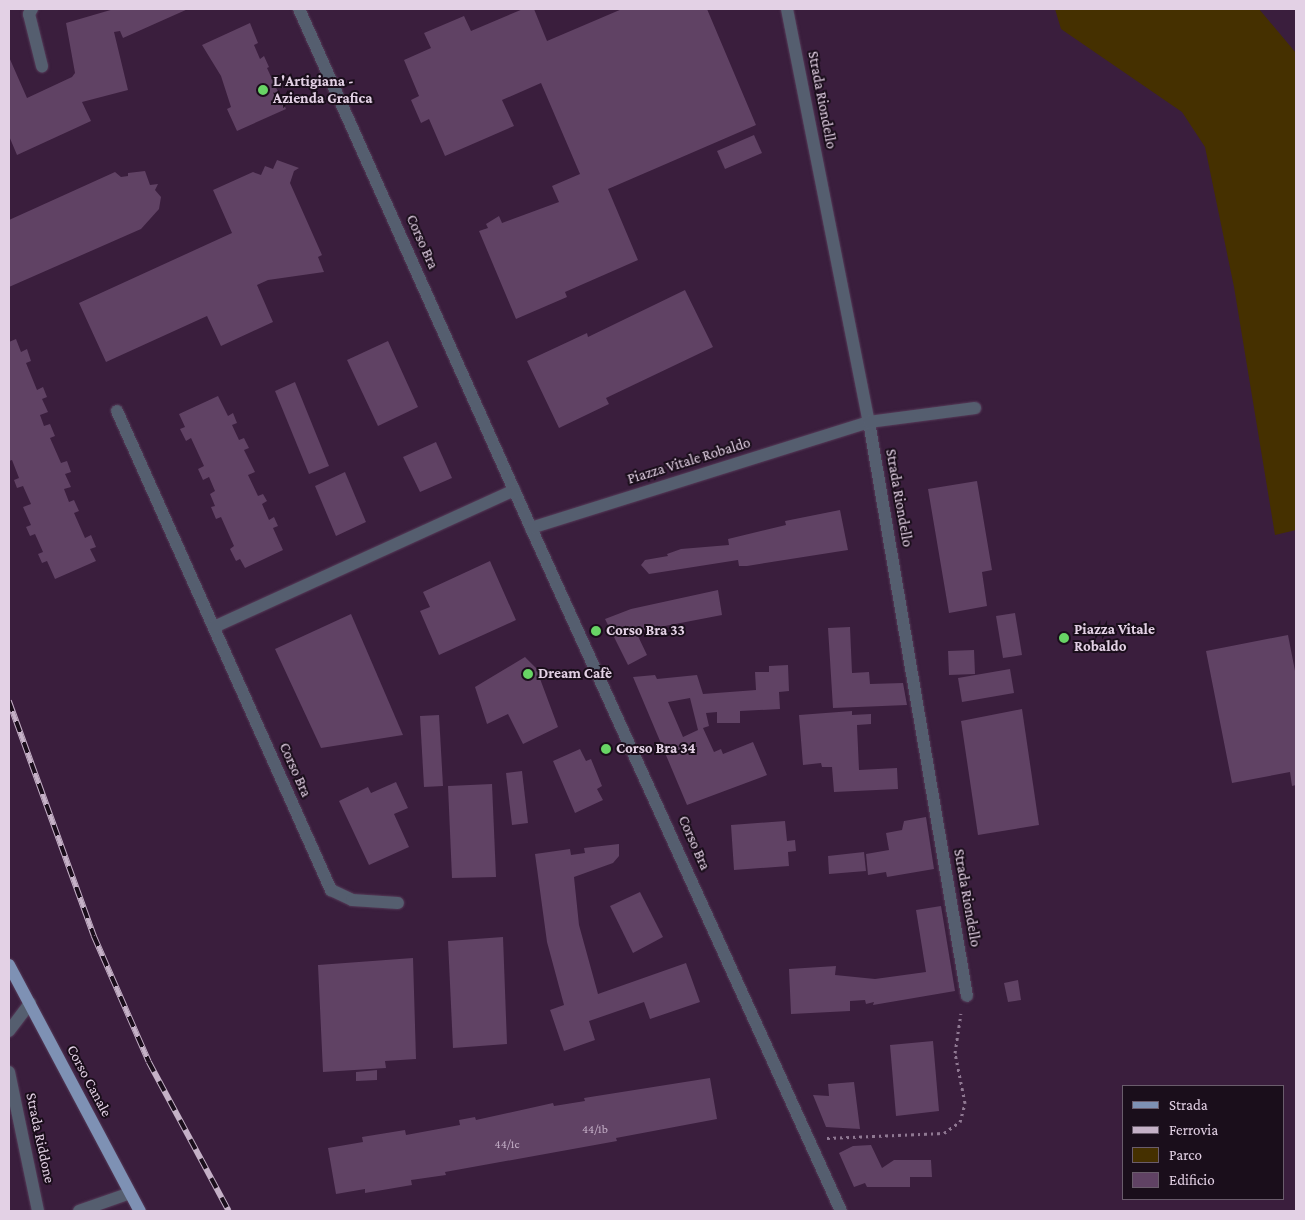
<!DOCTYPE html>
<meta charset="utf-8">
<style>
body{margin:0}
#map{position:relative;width:1305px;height:1220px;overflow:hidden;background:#3a1e3d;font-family:"Crimson Pro",serif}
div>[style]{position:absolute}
.green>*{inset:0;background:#453000}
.building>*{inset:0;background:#604264}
.path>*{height:3px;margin-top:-1.5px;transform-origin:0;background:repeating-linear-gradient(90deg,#8f7892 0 2.5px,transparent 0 6.5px)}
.roads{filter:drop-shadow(0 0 1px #553b58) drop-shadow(0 0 1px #553b58)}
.minor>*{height:12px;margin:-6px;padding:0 6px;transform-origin:6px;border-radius:6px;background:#555e6f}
.major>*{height:12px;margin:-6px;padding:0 6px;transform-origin:6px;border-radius:6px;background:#7e91b4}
.rail>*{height:5.5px;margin-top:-2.75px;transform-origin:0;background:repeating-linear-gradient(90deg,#1a0e1b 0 11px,#c5b1c7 0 22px);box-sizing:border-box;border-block:1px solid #c5b1c7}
.dots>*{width:14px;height:14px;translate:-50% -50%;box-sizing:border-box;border:2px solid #1a0e1b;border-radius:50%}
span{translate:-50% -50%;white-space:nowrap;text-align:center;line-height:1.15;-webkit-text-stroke:4px #1a0e1b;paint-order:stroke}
.number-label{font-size:12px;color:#c2adc5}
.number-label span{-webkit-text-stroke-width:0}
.poi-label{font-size:15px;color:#e3d1e5;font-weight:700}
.left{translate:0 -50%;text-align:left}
.street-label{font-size:15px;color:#e3d1e5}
.frame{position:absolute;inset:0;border:10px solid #e3d1e5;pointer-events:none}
.legend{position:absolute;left:1122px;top:1085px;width:162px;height:115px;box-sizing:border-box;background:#1a0e1b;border:1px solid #6a5c6c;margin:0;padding:6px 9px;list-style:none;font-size:15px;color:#e3d1e5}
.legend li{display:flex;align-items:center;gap:10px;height:25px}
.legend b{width:25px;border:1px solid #6a5c6c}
</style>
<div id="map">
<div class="green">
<div style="clip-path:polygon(1055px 9px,1259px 9px,1296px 53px,1296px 530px,1275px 535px,1234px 287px,1205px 147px,1182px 112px,1061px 29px)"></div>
</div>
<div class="building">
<div style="clip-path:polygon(114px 9px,188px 9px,123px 38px,120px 31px,114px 32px,128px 90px,82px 102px,91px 121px,17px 155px,9px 136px,9px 57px,27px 98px,72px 77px,75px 73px,66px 23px)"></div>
<div style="clip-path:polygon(523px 9px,534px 9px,547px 41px,622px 9px,707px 9px,756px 125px,608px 189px,638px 260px,565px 292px,567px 297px,516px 319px,479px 231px,488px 228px,486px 224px,499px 216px,502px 223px,559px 202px,552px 186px,580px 174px,541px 83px,502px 100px,514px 126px,445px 156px,429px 119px,421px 123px,411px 100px,419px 96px,404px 60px,431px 48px,424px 33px,464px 16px,471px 31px)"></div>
<div style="clip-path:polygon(250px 23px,258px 43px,254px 45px,260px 59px,264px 56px,269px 67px,267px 68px,286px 109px,237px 131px,227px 109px,231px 107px,221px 76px,202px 45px)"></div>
<div style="clip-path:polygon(754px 135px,762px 153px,725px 169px,717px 151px)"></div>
<div style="clip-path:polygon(277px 160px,299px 168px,294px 171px,290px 183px,322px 255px,318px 257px,324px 272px,268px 280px,257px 285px,273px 322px,221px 346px,207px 316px,106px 362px,79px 303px,232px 233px,213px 190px,253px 172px,261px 175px,265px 166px,273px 169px)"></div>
<div style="clip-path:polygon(145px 171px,150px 185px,158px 184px,155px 190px,161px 197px,159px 209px,141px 229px,9px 287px,9px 220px,115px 172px,121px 177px,128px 176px,128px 173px)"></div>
<div style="clip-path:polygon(685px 290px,713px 347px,606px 398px,609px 404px,559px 428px,527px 361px,587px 333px,588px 337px)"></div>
<div style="clip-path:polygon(16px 339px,21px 352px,27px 349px,31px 361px,26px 363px,37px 390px,43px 387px,47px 397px,42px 399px,48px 412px,40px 415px,44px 426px,50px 424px,55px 436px,50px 438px,61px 463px,67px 461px,71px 472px,65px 474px,71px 487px,64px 489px,69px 502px,74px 500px,79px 511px,74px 513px,85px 538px,91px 535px,96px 547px,90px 549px,96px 561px,55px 579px,47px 561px,42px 563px,38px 554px,43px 552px,35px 534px,30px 536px,26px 527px,31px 525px,23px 507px,31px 504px,23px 486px,17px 488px,14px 480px,19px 478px,12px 460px,9px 461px,9px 342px)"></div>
<div style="clip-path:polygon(388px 341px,418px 407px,378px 426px,347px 360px)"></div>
<div style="clip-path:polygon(295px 382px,329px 466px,309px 474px,275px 391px)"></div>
<div style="clip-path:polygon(218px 396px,228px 416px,233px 413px,237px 423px,232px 425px,239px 440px,244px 438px,249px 448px,244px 450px,255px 472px,248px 475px,258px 496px,263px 494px,267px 501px,262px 504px,269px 520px,274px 517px,278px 526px,273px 528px,283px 550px,245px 568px,240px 559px,236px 561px,230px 549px,234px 546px,221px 517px,216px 519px,211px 507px,215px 506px,210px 494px,215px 491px,209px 477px,203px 480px,198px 469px,204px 466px,191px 438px,186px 441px,180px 429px,185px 427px,179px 414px)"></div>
<div style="clip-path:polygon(436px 442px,452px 478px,420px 492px,403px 457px)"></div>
<div style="clip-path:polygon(345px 472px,366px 522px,336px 536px,315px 486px)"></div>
<div style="clip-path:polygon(977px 481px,992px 570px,982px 572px,987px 606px,949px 613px,928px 489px)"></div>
<div style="clip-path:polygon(840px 510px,848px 550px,747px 566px,739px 566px,738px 560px,649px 574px,641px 565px,645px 560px,668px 556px,667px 554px,681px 549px,729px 545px,728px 539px,786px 525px,785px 521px)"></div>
<div style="clip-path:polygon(490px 561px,516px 620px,439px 655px,420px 611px,430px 607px,423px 592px)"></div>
<div style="clip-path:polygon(718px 590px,722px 615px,639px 631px,637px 634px,647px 655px,628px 665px,605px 619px,631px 609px)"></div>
<div style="clip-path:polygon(1015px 613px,1022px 655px,1003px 658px,996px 616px)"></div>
<div style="clip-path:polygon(351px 614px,403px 735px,321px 748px,275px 649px)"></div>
<div style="clip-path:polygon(850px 627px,852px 673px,869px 672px,870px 684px,903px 683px,907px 705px,833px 708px,828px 628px)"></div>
<div style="clip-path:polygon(1288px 635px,1296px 676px,1296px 785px,1292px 786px,1290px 772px,1232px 783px,1206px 651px)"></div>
<div style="clip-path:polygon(974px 650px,975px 674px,949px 675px,948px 651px)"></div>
<div style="clip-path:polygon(525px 657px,536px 668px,558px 727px,523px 744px,508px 714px,487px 724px,475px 687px)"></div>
<div style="clip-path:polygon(evenodd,788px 665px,789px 691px,779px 692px,780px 709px,740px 711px,740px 723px,717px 723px,717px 712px,706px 713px,709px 726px,703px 728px,714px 752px,721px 749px,723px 754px,753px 742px,767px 775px,687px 805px,633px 677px,655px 675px,657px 679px,697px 675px,703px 694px,756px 690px,755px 672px,769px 672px,769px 666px,788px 665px,690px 698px,698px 730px,683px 737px,668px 702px,690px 698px)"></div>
<div style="clip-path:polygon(1010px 669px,1014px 693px,962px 702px,958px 678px)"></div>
<div style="clip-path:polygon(1022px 709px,1039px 825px,978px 835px,961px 721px)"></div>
<div style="clip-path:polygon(852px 711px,852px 715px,871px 714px,871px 724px,857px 725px,859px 770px,897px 768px,898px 789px,834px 792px,832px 767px,822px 767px,821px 763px,803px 765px,799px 715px)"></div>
<div style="clip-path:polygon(439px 715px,443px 786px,424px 787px,420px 716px)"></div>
<div style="clip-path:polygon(580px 749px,586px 761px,591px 759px,602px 786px,597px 789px,603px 800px,575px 813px,553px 761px)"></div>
<div style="clip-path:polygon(522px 771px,528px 823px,512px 825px,506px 773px)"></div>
<div style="clip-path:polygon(396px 782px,408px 808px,394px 814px,409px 847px,369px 865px,339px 801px,368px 787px,371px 793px)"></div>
<div style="clip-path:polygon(492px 784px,496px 877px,452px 878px,448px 786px)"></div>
<div style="clip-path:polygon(926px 817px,934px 869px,887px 877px,886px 872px,868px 875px,866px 854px,889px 850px,886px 833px,902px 830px,904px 821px)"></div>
<div style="clip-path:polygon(785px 821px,787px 841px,795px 840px,796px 851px,788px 852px,789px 866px,734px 870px,731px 825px)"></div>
<div style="clip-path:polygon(619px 844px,619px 856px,613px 863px,574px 877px,579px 925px,598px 994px,686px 963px,700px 1002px,650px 1019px,644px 1002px,592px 1020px,589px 1021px,595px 1040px,564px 1051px,550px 1010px,564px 1005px,547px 942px,535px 854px,570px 849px,571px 855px,585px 853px,584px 848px)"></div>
<div style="clip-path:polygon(864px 852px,866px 871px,829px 874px,828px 856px)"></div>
<div style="clip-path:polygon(640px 892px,663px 937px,633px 953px,610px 906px)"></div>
<div style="clip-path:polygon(941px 906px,955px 991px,873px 1005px,874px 1002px,866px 1004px,865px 1000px,850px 1001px,850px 1011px,791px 1014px,789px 969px,836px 966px,835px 975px,875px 979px,926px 972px,916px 910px)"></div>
<div style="clip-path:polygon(503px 937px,507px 1044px,453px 1048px,448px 941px)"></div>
<div style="clip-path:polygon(413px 958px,416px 1059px,385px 1061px,386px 1068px,323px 1072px,318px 965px)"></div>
<div style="clip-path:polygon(1018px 980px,1021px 1000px,1008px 1002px,1004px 983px)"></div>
<div style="clip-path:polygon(933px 1041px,939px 1111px,896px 1116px,890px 1045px)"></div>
<div style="clip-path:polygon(377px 1070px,377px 1080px,356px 1081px,356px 1072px)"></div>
<div style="clip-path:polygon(710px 1078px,717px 1119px,616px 1138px,617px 1141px,445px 1172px,446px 1175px,411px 1180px,412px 1185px,365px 1193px,365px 1189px,336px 1194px,328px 1148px,363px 1142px,362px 1137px,405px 1130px,406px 1135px,460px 1125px,459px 1120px,475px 1117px,476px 1120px,553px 1103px,554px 1106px,585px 1101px,584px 1098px)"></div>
<div style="clip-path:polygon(854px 1082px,860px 1129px,826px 1127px,813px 1095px,829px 1096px,828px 1084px)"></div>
<div style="clip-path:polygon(871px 1145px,882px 1168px,894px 1160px,931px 1160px,932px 1177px,910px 1177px,910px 1187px,867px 1187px,865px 1183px,854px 1187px,839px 1153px,853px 1146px)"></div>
</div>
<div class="path">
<div style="left:827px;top:1138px;width:117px;rotate:-2.4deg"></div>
<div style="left:944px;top:1133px;width:19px;rotate:-35deg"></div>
<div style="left:960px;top:1122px;width:20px;rotate:-75deg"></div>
<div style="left:965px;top:1103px;width:51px;rotate:-101.3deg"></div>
<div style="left:955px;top:1053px;width:40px;rotate:-81.5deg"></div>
</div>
<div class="roads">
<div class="minor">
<div style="left:32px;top:9px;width:6px;rotate:121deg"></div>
<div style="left:29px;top:14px;width:54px;rotate:76deg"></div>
<div style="left:299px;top:9px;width:568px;rotate:65.91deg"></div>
<div style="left:531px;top:528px;width:750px;rotate:65.59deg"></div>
<div style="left:787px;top:9px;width:421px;rotate:78.8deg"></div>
<div style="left:869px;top:422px;width:582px;rotate:80.31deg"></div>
<div style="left:117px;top:411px;width:525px;rotate:65.93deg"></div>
<div style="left:331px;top:890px;width:23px;rotate:25deg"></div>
<div style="left:352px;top:900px;width:46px;rotate:3.7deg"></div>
<div style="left:531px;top:528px;width:354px;rotate:-17.4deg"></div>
<div style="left:869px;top:422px;width:107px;rotate:-7.5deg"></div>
<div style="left:214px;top:627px;width:330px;rotate:-24.5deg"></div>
<div style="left:9px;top:1031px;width:35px;rotate:-53deg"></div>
<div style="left:9px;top:1072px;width:142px;rotate:78.2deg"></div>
<div style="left:79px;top:1211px;width:54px;rotate:-19.4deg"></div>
</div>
<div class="major">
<div style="left:9px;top:965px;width:279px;rotate:62deg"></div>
</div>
</div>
<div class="rail">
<div style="left:9px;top:701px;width:250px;rotate:70.1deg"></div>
<div style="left:94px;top:936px;width:137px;rotate:66.4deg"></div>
<div style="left:149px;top:1062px;width:169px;rotate:61.8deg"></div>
</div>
<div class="dots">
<div style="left:263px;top:90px;background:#68d465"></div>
<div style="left:596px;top:631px;background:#68d465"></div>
<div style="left:1064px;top:638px;background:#68d465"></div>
<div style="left:528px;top:674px;background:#68d465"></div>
<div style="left:606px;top:749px;background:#68d465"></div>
</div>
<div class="number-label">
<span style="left:595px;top:1130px">44/1b</span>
<span style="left:507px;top:1145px">44/1c</span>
</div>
<div class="poi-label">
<span class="left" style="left:273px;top:90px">L'Artigiana -<br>Azienda Grafica</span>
<span class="left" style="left:1074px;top:638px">Piazza Vitale<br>Robaldo</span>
<span class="left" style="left:606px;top:631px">Corso Bra 33</span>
<span class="left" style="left:538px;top:674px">Dream Cafè</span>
<span class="left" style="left:616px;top:749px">Corso Bra 34</span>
</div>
<div class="street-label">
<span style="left:822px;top:100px;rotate:79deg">Strada Riondello</span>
<span style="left:422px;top:242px;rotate:66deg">Corso Bra</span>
<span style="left:689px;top:461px;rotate:-17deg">Piazza Vitale Robaldo</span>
<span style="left:899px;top:498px;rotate:80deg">Strada Riondello</span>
<span style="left:295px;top:770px;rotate:66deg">Corso Bra</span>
<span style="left:694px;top:843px;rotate:66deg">Corso Bra</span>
<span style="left:967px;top:898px;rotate:80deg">Strada Riondello</span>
<span style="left:89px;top:1081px;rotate:62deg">Corso Canale</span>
<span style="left:40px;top:1138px;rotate:78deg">Strada Riddone</span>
</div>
<div class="frame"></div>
<ul class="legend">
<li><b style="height:6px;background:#7e91b4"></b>Strada</li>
<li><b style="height:6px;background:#c5b1c7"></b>Ferrovia</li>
<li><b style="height:14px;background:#453000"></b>Parco</li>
<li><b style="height:14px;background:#604264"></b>Edificio</li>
</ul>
</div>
